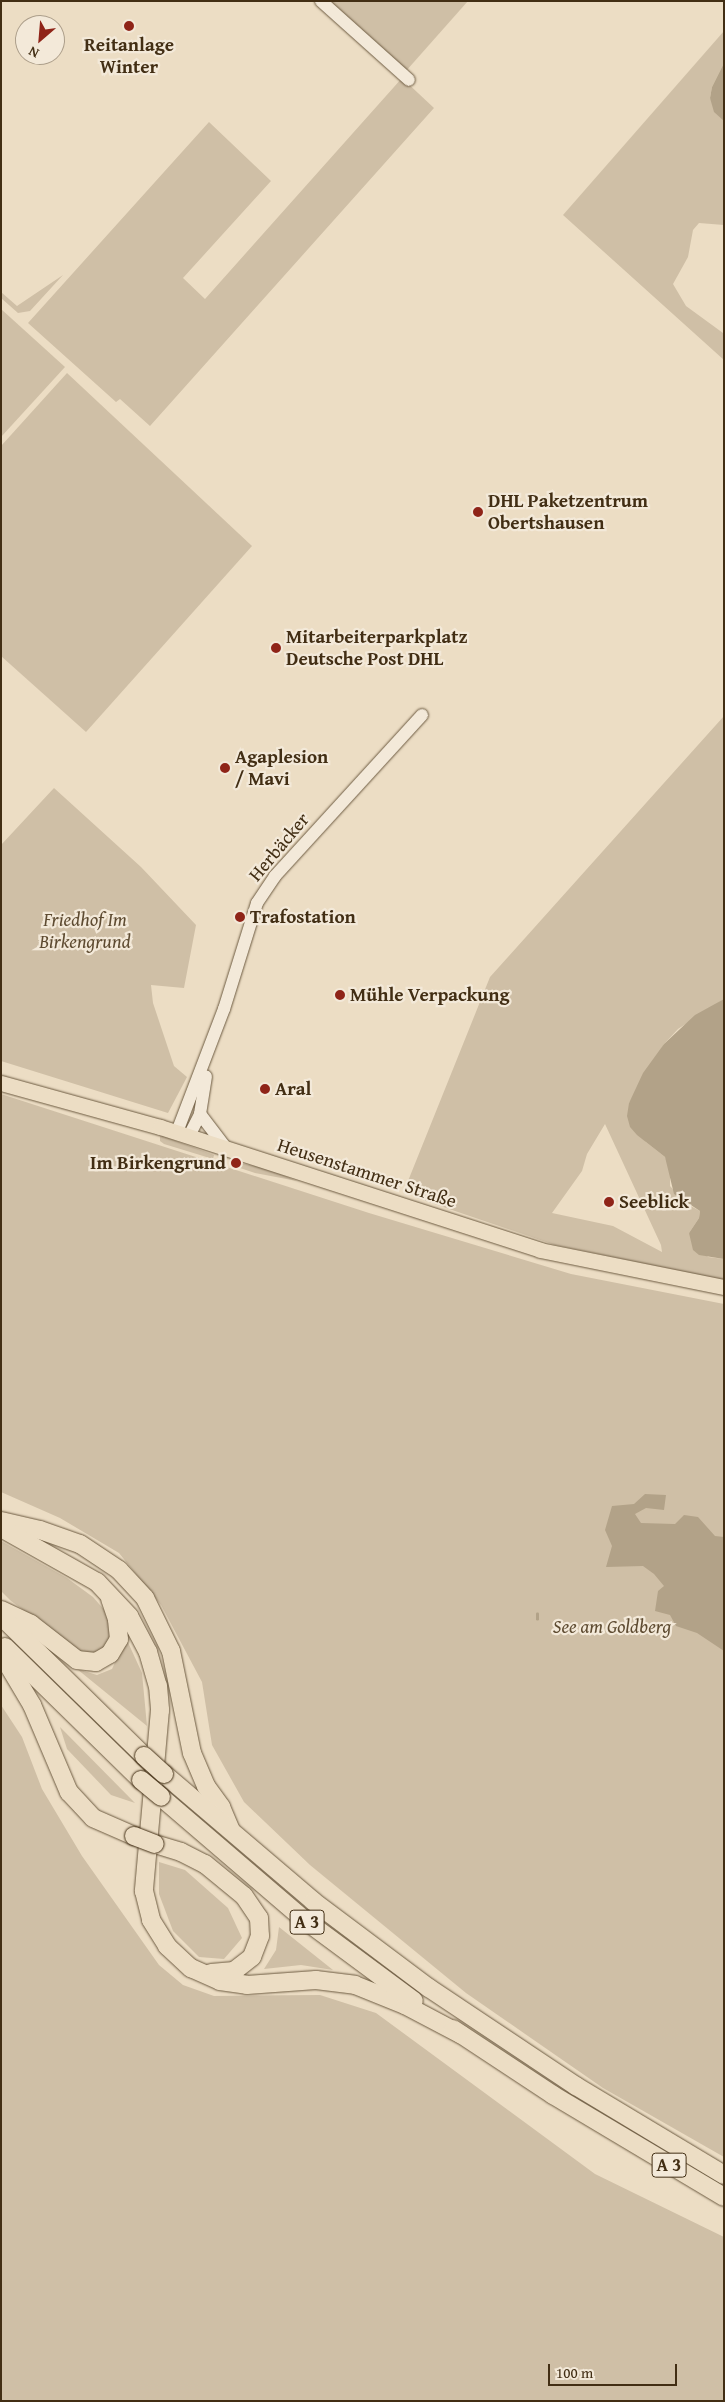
<!DOCTYPE html>
<meta charset="utf-8">
<style>
body{margin:0}
#map{position:relative;width:725px;height:2402px;overflow:hidden;background:#ecddc4;font-family:"Gentium Book Plus",serif}
div>[style]{position:absolute}
.green>*{inset:0;background:#cfbfa6}
.water>*{inset:0;background:#b2a288}
.stream>*{height:2.5px;margin:-1.25px;padding:0 1.25px;transform-origin:1.25px;border-radius:1.25px;background:#b2a288}
.roads{filter:drop-shadow(0 0 1px #6c5a40) drop-shadow(0 0 1px #6c5a40)}
.minor>*{height:12px;margin:-6px;padding:0 6px;transform-origin:6px;border-radius:6px;background:#f3e9d9}
.major>*{height:15px;margin:-7.5px;padding:0 7.5px;transform-origin:7.5px;border-radius:7.5px;background:#ecddc4}
.highway>*{height:18px;margin:-9px;padding:0 9px;transform-origin:9px;border-radius:9px;background:#ecddc4}
.bridges{filter:drop-shadow(0 0 1px #422e14) drop-shadow(0 0 1px #422e14)}
.highway-bridge>*{height:18px;margin:-9px;padding:0 9px;transform-origin:9px;border-radius:9px;background:#ecddc4}
.dots>*{width:14px;height:14px;translate:-50% -50%;box-sizing:border-box;border:2px solid #f3e9d9;border-radius:50%}
span{translate:-50% -50%;white-space:nowrap;text-align:center;line-height:1.15;-webkit-text-stroke:4.5px #f3e9d9;paint-order:stroke}
.shield-label span{padding:1px 4px;background:#f3e9d9;border:1px solid;border-radius:4px;-webkit-text-stroke-width:0}
.shield-label{font-size:18px;color:#422e14;font-weight:700}
.poi-label{font-size:19px;color:#422e14;font-weight:700}
.left{translate:0 -50%;text-align:left}
.right{translate:-100% -50%;text-align:right}
.street-label{font-size:19px;color:#422e14}
.park-label{font-size:19px;color:#5e4b31;font-style:italic}
.frame{position:absolute;inset:0;border:2px solid #422e14;pointer-events:none}
.north{position:absolute;left:15px;top:15px;width:50px;height:50px;box-sizing:border-box;background:#f3e9d9;border:1px solid #ac9e8a;border-radius:50%;rotate:207deg;font-size:14px;font-weight:700;line-height:20px;text-align:center;color:#422e14}
.north::after{content:'';display:block;margin:auto;width:18px;height:22px;background:#8f2418;clip-path:polygon(50% 0,100% 100%,50% 72%,0 100%)}
.scale{position:absolute;left:548px;top:2364px;width:129px;height:22px;box-sizing:border-box;border:2px solid #422e14;border-top:0;padding-left:6px;font-size:15px;line-height:18px;white-space:nowrap;color:#422e14;-webkit-text-stroke:4px #f3e9d9;paint-order:stroke}
</style>
<div id="map">
<div class="green">
<div style="clip-path:polygon(328px 1px,468px 1px,406px 71px)"></div>
<div style="clip-path:polygon(724px 31px,724px 63px,712px 87px,710px 98px,724px 121px,724px 225px,699px 223px,693px 230px,688px 257px,673px 284px,686px 306px,723px 333px,724px 360px,563px 215px)"></div>
<div style="clip-path:polygon(402px 78px,434px 108px,150px 426px,120px 399px,116px 402px,28px 323px,209px 122px,271px 181px,183px 278px,205px 299px)"></div>
<div style="clip-path:polygon(63px 275px,30px 311px,18px 313px,1px 298px,1px 292px,17px 306px)"></div>
<div style="clip-path:polygon(1px 309px,65px 367px,1px 437px)"></div>
<div style="clip-path:polygon(67px 373px,252px 546px,86px 732px,1px 656px,1px 446px)"></div>
<div style="clip-path:polygon(evenodd,724px 716px,724px 999px,678px 1029px,664px 1044px,629px 1103px,646px 1142px,665px 1157px,670px 1167px,670px 1186px,685px 1203px,700px 1211px,699px 1218px,689px 1233px,708px 1257px,724px 1259px,724px 1280px,555px 1245px,414px 1197px,408px 1181px,490px 977px,724px 716px,605px 1124px,661px 1245px,662px 1252px,613px 1226px,552px 1213px,582px 1171px,587px 1154px,605px 1124px)"></div>
<div style="clip-path:polygon(54px 788px,141px 867px,196px 925px,184px 988px,151px 985px,153px 1003px,174px 1066px,187px 1077px,168px 1113px,1px 1061px,1px 845px)"></div>
<div style="clip-path:polygon(1px 1094px,369px 1213px,571px 1274px,724px 1304px,724px 2157px,603px 2088px,466px 1993px,310px 1865px,244px 1802px,212px 1745px,202px 1682px,161px 1605px,119px 1553px,60px 1518px,1px 1492px)"></div>
<div style="clip-path:polygon(160px 1135px,214px 1155px,213px 1159px,164px 1144px,160px 1141px)"></div>
<div style="clip-path:polygon(239px 1163px,266px 1168px,297px 1181px,255px 1173px,237px 1167px)"></div>
<div style="clip-path:polygon(1px 1541px,67px 1578px,93px 1597px,113px 1620px,112px 1643px,88px 1657px,11px 1601px,1px 1591px)"></div>
<div style="clip-path:polygon(126px 1638px,142px 1673px,147px 1726px,77px 1669px,97px 1675px,112px 1669px)"></div>
<div style="clip-path:polygon(1px 1705px,22px 1737px,42px 1789px,82px 1856px,159px 1965px,183px 1985px,214px 1996px,320px 1995px,376px 2013px,595px 2174px,724px 2237px,724px 2401px,1px 2401px)"></div>
<div style="clip-path:polygon(60px 1727px,135px 1803px,111px 1795px,67px 1749px)"></div>
<div style="clip-path:polygon(159px 1862px,185px 1870px,228px 1908px,242px 1938px,224px 1959px,199px 1957px,173px 1931px,159px 1894px)"></div>
<div style="clip-path:polygon(279px 1927px,333px 1970px,301px 1965px,264px 1969px,276px 1950px)"></div>
</div>
<div class="water">
<div style="clip-path:polygon(724px 63px,724px 121px,714px 112px,710px 98px,712px 87px)"></div>
<div style="clip-path:polygon(724px 999px,724px 1259px,699px 1255px,693px 1250px,689px 1233px,699px 1218px,700px 1211px,674px 1194px,665px 1157px,637px 1135px,630px 1127px,627px 1116px,629px 1103px,643px 1073px,664px 1044px,695px 1015px)"></div>
<div style="clip-path:polygon(645px 1494px,666px 1495px,664px 1510px,646px 1508px,635px 1514px,641px 1523px,675px 1524px,684px 1515px,698px 1517px,715px 1536px,724px 1537px,724px 1651px,697px 1633px,676px 1626px,670px 1615px,655px 1611px,658px 1591px,664px 1586px,654px 1574px,643px 1566px,606px 1567px,612px 1546px,605px 1530px,612px 1506px,634px 1504px)"></div>
</div>
<div class="stream">
<div style="left:537px;top:1619px;width:5px;rotate:-90deg"></div>
</div>
<div class="roads">
<div class="minor">
<div style="left:321px;top:1px;width:118px;rotate:41.9deg"></div>
<div style="left:200px;top:1114px;width:43px;rotate:52.6deg"></div>
<div style="left:177px;top:1132px;width:132px;rotate:-69.1deg"></div>
<div style="left:224px;top:1009px;width:111px;rotate:-72.7deg"></div>
<div style="left:257px;top:903px;width:32px;rotate:-56deg"></div>
<div style="left:275px;top:876px;width:218px;rotate:-47.6deg"></div>
<div style="left:189px;top:1136px;width:25px;rotate:-63deg"></div>
<div style="left:200px;top:1114px;width:38px;rotate:-81deg"></div>
</div>
<div class="major">
<div style="left:1px;top:1083px;width:165px;rotate:15.5deg"></div>
<div style="left:160px;top:1127px;width:399px;rotate:17.9deg"></div>
<div style="left:540px;top:1250px;width:188px;rotate:11.4deg"></div>
</div>
<div class="highway">
<div style="left:1px;top:1521px;width:40px;rotate:13deg"></div>
<div style="left:40px;top:1530px;width:42px;rotate:19.3deg"></div>
<div style="left:80px;top:1544px;width:47px;rotate:33.7deg"></div>
<div style="left:119px;top:1570px;width:38px;rotate:47deg"></div>
<div style="left:145px;top:1598px;width:59px;rotate:63.9deg"></div>
<div style="left:171px;top:1651px;width:104px;rotate:78.4deg"></div>
<div style="left:192px;top:1753px;width:36px;rotate:67deg"></div>
<div style="left:206px;top:1786px;width:26px;rotate:54deg"></div>
<div style="left:221px;top:1807px;width:25px;rotate:67deg"></div>
<div style="left:1px;top:1528px;width:110px;rotate:29.4deg"></div>
<div style="left:97px;top:1582px;width:47px;rotate:46.7deg"></div>
<div style="left:129px;top:1616px;width:41px;rotate:62.2deg"></div>
<div style="left:148px;top:1652px;width:35px;rotate:74deg"></div>
<div style="left:158px;top:1686px;width:24px;rotate:85deg"></div>
<div style="left:160px;top:1710px;width:182px;rotate:95.1deg"></div>
<div style="left:144px;top:1891px;width:30px;rotate:76deg"></div>
<div style="left:151px;top:1920px;width:31px;rotate:58deg"></div>
<div style="left:167px;top:1946px;width:33px;rotate:43deg"></div>
<div style="left:191px;top:1968px;width:32px;rotate:24deg"></div>
<div style="left:220px;top:1981px;width:27px;rotate:8deg"></div>
<div style="left:247px;top:1985px;width:69px;rotate:-4.1deg"></div>
<div style="left:316px;top:1980px;width:39px;rotate:7deg"></div>
<div style="left:355px;top:1985px;width:54px;rotate:21.8deg"></div>
<div style="left:405px;top:2005px;width:64px;rotate:27.8deg"></div>
<div style="left:1px;top:1610px;width:33px;rotate:25deg"></div>
<div style="left:31px;top:1624px;width:58px;rotate:38deg"></div>
<div style="left:77px;top:1660px;width:19px;rotate:6deg"></div>
<div style="left:96px;top:1662px;width:16px;rotate:-30deg"></div>
<div style="left:110px;top:1654px;width:17px;rotate:-59deg"></div>
<div style="left:119px;top:1639px;width:20px;rotate:-96deg"></div>
<div style="left:117px;top:1619px;width:21px;rotate:-109deg"></div>
<div style="left:1px;top:1616px;width:200px;rotate:44.4deg"></div>
<div style="left:5px;top:1647px;width:190px;rotate:44.4deg"></div>
<div style="left:1px;top:1653px;width:61px;rotate:59.2deg"></div>
<div style="left:32px;top:1705px;width:95px;rotate:67deg"></div>
<div style="left:69px;top:1792px;width:35px;rotate:47deg"></div>
<div style="left:93px;top:1818px;width:45px;rotate:23.7deg"></div>
<div style="left:164px;top:1774px;width:196px;rotate:40.4deg"></div>
<div style="left:313px;top:1901px;width:145px;rotate:36.9deg"></div>
<div style="left:429px;top:1988px;width:177px;rotate:33.7deg"></div>
<div style="left:576px;top:2086px;width:173px;rotate:31deg"></div>
<div style="left:161px;top:1797px;width:186px;rotate:40.6deg"></div>
<div style="left:302px;top:1918px;width:139px;rotate:36.5deg"></div>
<div style="left:155px;top:1844px;width:27px;rotate:17deg"></div>
<div style="left:181px;top:1852px;width:27px;rotate:27deg"></div>
<div style="left:205px;top:1864px;width:50px;rotate:39.4deg"></div>
<div style="left:244px;top:1896px;width:27px;rotate:56deg"></div>
<div style="left:259px;top:1918px;width:18px;rotate:87deg"></div>
<div style="left:260px;top:1936px;width:22px;rotate:111deg"></div>
<div style="left:252px;top:1957px;width:23px;rotate:142deg"></div>
<div style="left:234px;top:1971px;width:23px;rotate:175deg"></div>
<div style="left:453px;top:2029px;width:120px;rotate:33.4deg"></div>
<div style="left:553px;top:2095px;width:199px;rotate:30.8deg"></div>
</div>
</div>
<div class="bridges">
<div class="highway-bridge">
<div style="left:144px;top:1756px;width:27px;rotate:42deg"></div>
<div style="left:141px;top:1780px;width:26px;rotate:40deg"></div>
<div style="left:134px;top:1836px;width:22px;rotate:21deg"></div>
</div>
</div>
<div class="dots">
<div style="left:129px;top:26px;background:#8f2418"></div>
<div style="left:478px;top:512px;background:#8f2418"></div>
<div style="left:276px;top:648px;background:#8f2418"></div>
<div style="left:225px;top:768px;background:#8f2418"></div>
<div style="left:240px;top:917px;background:#8f2418"></div>
<div style="left:340px;top:995px;background:#8f2418"></div>
<div style="left:265px;top:1089px;background:#8f2418"></div>
<div style="left:236px;top:1163px;background:#8f2418"></div>
<div style="left:609px;top:1202px;background:#8f2418"></div>
</div>
<div class="shield-label">
<span style="left:307px;top:1922px">A 3</span>
<span style="left:669px;top:2165px">A 3</span>
</div>
<div class="poi-label">
<span style="left:129px;top:56px">Reitanlage<br>Winter</span>
<span class="left" style="left:488px;top:512px">DHL Paketzentrum<br>Obertshausen</span>
<span class="left" style="left:286px;top:648px">Mitarbeiterparkplatz<br>Deutsche Post DHL</span>
<span class="left" style="left:235px;top:768px">Agaplesion<br>/ Mavi</span>
<span class="left" style="left:250px;top:917px">Trafostation</span>
<span class="left" style="left:350px;top:995px">Mühle Verpackung</span>
<span class="left" style="left:275px;top:1089px">Aral</span>
<span class="right" style="left:226px;top:1163px">Im Birkengrund</span>
<span class="left" style="left:619px;top:1202px">Seeblick</span>
</div>
<div class="street-label">
<span style="left:279px;top:847px;rotate:-50deg">Herbäcker</span>
<span style="left:367px;top:1173px;rotate:18deg">Heusenstammer Straße</span>
</div>
<div class="park-label">
<span style="left:85px;top:931px">Friedhof Im<br>Birkengrund</span>
<span style="left:612px;top:1627px">See am Goldberg</span>
</div>
<div class="frame"></div>
<div class="north">N</div>
<div class="scale">100 m</div>
</div>
